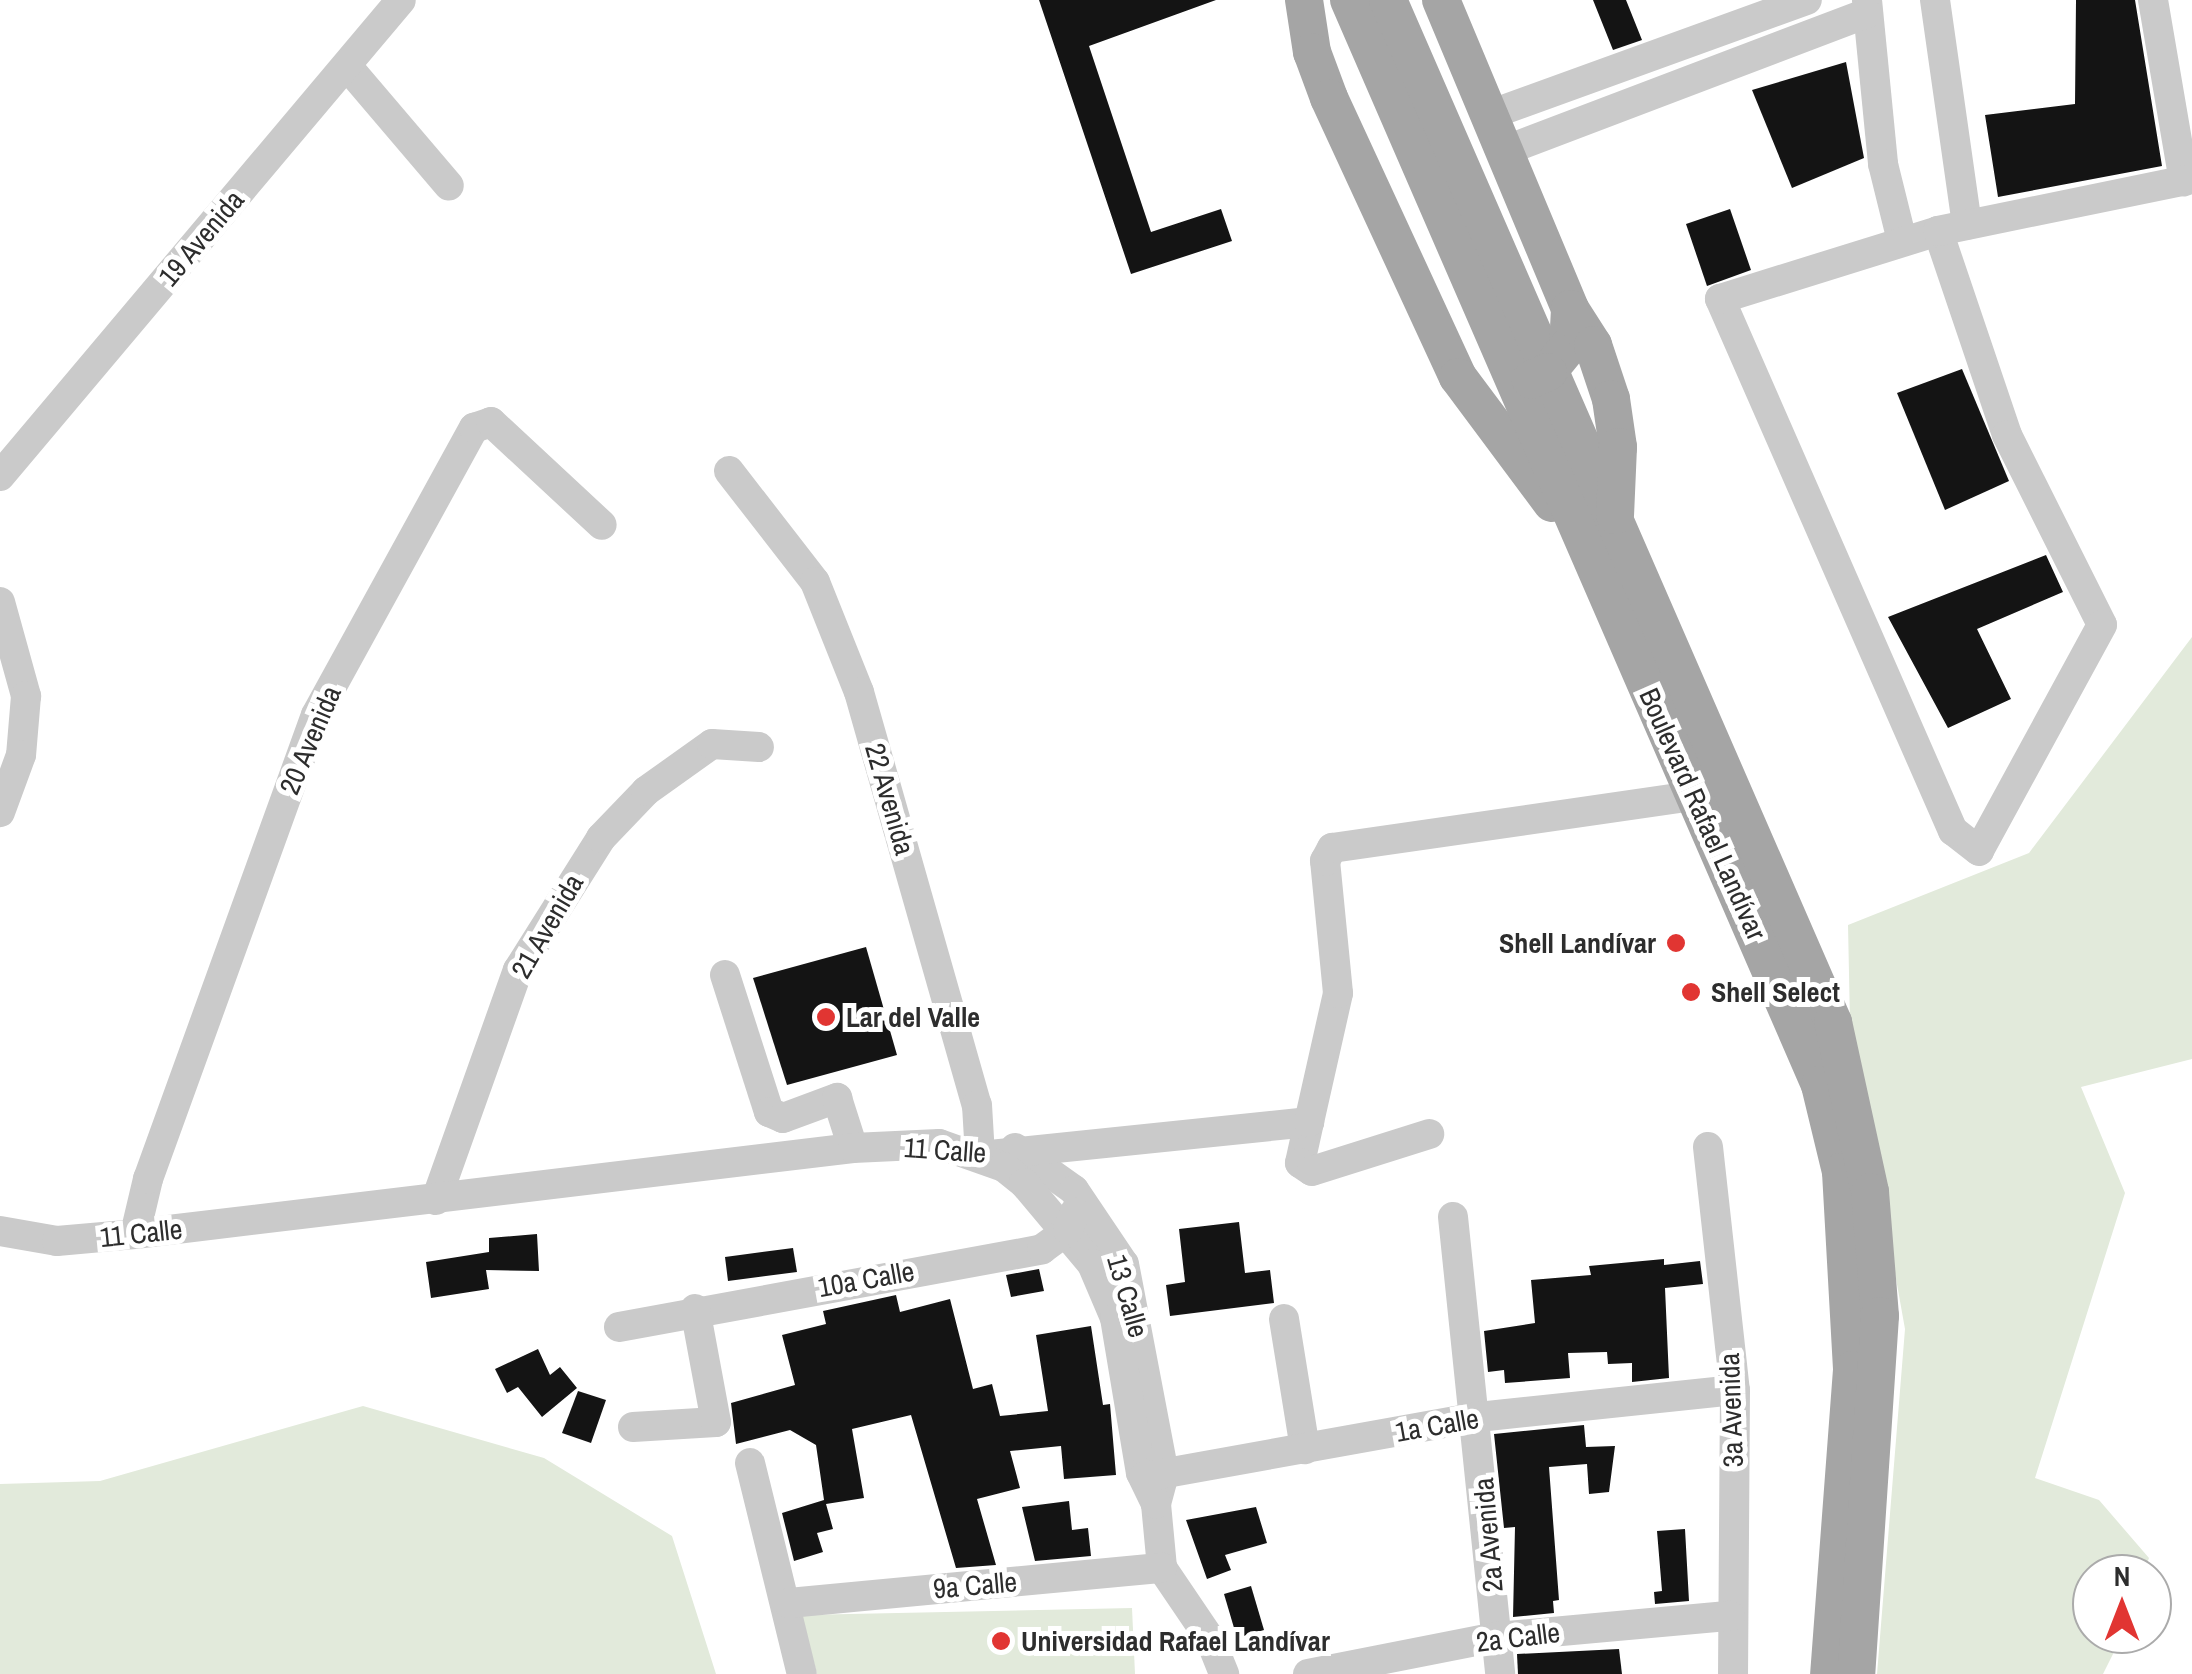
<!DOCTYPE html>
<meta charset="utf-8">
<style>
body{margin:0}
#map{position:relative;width:2192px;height:1674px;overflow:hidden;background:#fff;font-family:"Archivo Narrow",sans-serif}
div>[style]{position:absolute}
.green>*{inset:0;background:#e2eadb}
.building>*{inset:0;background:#141414}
.minor>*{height:30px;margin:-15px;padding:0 15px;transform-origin:15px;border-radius:15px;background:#cacaca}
.major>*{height:38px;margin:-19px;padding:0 19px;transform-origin:19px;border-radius:19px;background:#a5a5a5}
.dots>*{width:28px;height:28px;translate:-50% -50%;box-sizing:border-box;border:5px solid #fff;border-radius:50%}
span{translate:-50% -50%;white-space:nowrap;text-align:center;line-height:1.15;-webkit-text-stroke:10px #fff;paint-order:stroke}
.street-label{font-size:28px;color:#2d2d2d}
.poi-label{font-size:28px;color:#2d2d2d;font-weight:700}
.right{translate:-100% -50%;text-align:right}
.left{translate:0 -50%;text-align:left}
.north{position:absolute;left:2072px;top:1554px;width:100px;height:100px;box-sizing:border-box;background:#fff;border:2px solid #ababab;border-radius:50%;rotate:0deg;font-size:28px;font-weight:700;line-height:40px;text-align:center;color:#2d2d2d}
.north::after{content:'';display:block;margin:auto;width:35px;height:45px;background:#e13532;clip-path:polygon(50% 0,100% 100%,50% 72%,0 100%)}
</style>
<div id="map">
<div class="green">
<div style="clip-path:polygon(2192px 637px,2192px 1059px,2081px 1087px,2125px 1193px,2035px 1478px,2099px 1500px,2149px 1558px,2143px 1574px,2092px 1574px,2092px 1634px,2123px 1634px,2103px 1674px,1877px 1674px,1905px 1329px,1850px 1022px,1848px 925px,2029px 853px)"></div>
<div style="clip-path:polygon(363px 1406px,544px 1458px,672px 1536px,716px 1674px,0 1674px,0 1484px,100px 1481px)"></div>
<div style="clip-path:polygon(1132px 1608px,1135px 1674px,817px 1674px,801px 1615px)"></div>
</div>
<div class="building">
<div style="clip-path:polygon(1039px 0,1216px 0,1089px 46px,1151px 232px,1221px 209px,1232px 241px,1131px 274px)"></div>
<div style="clip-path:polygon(1593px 0,1626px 0,1642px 40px,1613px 50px)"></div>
<div style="clip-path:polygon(2076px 0,2135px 0,2162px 166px,1998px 197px,1985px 115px,2075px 104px)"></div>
<div style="clip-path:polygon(1846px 62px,1864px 158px,1792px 188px,1752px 90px)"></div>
<div style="clip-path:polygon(1730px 209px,1751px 270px,1707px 286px,1686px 224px)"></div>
<div style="clip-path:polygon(1962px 369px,2009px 481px,1945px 510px,1897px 393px)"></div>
<div style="clip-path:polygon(2046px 555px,2063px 592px,1977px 629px,2011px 699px,1948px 728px,1888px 617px)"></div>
<div style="clip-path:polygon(866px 947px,897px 1055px,787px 1085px,753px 978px)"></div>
<div style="clip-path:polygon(1239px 1222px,1245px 1273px,1270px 1270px,1274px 1303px,1170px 1316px,1166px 1285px,1185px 1282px,1179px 1229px)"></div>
<div style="clip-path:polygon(537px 1234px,539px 1271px,486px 1270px,489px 1289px,431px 1298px,426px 1262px,489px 1252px,489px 1238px)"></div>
<div style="clip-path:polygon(793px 1248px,797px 1272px,728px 1281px,725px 1257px)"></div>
<div style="clip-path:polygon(1664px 1259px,1664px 1265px,1700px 1261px,1703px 1284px,1665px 1288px,1669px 1378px,1632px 1382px,1632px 1363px,1608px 1364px,1607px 1352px,1568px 1353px,1570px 1378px,1505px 1383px,1504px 1370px,1488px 1372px,1484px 1331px,1535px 1323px,1531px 1280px,1591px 1275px,1589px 1266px)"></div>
<div style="clip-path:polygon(1039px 1269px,1044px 1291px,1011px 1297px,1006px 1275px)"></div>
<div style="clip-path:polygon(896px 1295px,900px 1312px,950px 1299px,973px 1389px,992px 1384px,1000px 1416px,1048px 1411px,1036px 1335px,1091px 1326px,1103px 1405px,1110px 1404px,1116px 1475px,1064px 1479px,1061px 1446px,1010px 1451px,1020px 1488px,977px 1499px,996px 1565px,956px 1568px,911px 1415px,852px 1429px,864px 1498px,826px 1504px,833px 1529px,817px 1533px,823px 1552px,794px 1561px,782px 1513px,824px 1500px,816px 1445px,790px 1430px,736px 1444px,731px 1403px,795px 1385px,782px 1335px,826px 1324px,823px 1311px)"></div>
<div style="clip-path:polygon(538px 1349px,550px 1375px,560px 1367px,577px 1388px,542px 1417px,518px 1387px,507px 1393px,495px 1369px)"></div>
<div style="clip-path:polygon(578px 1391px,606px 1400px,591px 1443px,562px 1433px)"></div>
<div style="clip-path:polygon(1584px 1425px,1586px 1447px,1615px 1446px,1609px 1492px,1589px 1494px,1587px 1464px,1549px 1467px,1559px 1600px,1553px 1601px,1554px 1613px,1513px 1617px,1515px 1527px,1504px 1528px,1494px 1434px)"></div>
<div style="clip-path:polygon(1069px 1501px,1072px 1530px,1088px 1528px,1091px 1556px,1035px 1561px,1022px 1507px)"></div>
<div style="clip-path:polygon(1256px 1507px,1267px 1543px,1225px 1555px,1231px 1570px,1207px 1579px,1186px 1520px)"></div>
<div style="clip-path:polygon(1685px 1529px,1689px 1601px,1655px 1604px,1654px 1592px,1662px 1591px,1657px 1531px)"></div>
<div style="clip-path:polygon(1251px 1586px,1264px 1630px,1237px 1638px,1224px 1594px)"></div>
<div style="clip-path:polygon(1619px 1649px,1622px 1674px,1518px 1674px,1517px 1654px)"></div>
</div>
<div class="minor">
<div style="left:1867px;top:0;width:165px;rotate:84.4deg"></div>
<div style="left:1883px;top:164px;width:79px;rotate:76.1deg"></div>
<div style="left:1935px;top:0;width:227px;rotate:81.9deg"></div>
<div style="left:2153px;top:0;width:184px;rotate:80.3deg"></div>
<div style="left:347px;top:66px;width:157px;rotate:49.6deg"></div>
<div style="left:1489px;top:115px;width:338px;rotate:-19.9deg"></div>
<div style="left:1504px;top:151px;width:388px;rotate:-20.8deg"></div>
<div style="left:1938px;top:231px;width:215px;rotate:71.3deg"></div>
<div style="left:2007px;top:435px;width:212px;rotate:63.4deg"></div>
<div style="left:2102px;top:625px;width:257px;rotate:118.6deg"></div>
<div style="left:1979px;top:851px;width:33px;rotate:-142deg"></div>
<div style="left:1953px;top:831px;width:581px;rotate:-113.65deg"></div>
<div style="left:1720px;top:299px;width:228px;rotate:-17.3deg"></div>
<div style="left:1938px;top:231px;width:259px;rotate:-11.6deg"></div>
<div style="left:729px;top:471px;width:140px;rotate:52.2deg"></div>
<div style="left:815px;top:582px;width:118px;rotate:68.2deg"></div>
<div style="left:859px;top:692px;width:430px;rotate:74.1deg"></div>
<div style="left:977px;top:1105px;width:51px;rotate:86.6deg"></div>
<div style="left:0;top:476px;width:622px;rotate:-49.89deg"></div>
<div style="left:0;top:602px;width:98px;rotate:74.5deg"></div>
<div style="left:26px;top:696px;width:59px;rotate:94.8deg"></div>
<div style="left:21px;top:755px;width:61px;rotate:110.2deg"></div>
<div style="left:725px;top:975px;width:144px;rotate:72.2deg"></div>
<div style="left:769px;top:1112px;width:15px;rotate:23deg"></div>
<div style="left:783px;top:1118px;width:58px;rotate:-20.3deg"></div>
<div style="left:837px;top:1098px;width:52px;rotate:72.3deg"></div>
<div style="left:1309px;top:1122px;width:42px;rotate:102.4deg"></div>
<div style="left:1300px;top:1163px;width:14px;rotate:34deg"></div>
<div style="left:1312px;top:1171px;width:123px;rotate:-17.5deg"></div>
<div style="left:1708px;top:1147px;width:244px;rotate:83.7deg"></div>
<div style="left:1735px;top:1390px;width:284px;rotate:90.4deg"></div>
<div style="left:1015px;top:1148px;width:72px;rotate:35.4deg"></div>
<div style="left:1074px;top:1190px;width:89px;rotate:56deg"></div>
<div style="left:1124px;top:1264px;width:214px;rotate:79.2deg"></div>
<div style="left:1164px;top:1474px;width:31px;rotate:105deg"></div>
<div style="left:1156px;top:1504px;width:64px;rotate:84.6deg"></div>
<div style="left:1162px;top:1568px;width:86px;rotate:55.9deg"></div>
<div style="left:1210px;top:1639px;width:38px;rotate:68deg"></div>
<div style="left:980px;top:1156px;width:331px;rotate:-5.9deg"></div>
<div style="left:1309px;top:1122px;width:132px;rotate:-77.3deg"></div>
<div style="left:1338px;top:993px;width:133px;rotate:-95.6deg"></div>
<div style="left:1325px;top:861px;width:15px;rotate:-62deg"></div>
<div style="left:1332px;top:848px;width:365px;rotate:-8.2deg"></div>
<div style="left:436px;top:1200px;width:244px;rotate:-70.4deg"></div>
<div style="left:518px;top:970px;width:156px;rotate:-57.8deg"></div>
<div style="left:601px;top:838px;width:65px;rotate:-46.2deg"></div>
<div style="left:646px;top:791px;width:81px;rotate:-35.5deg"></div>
<div style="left:712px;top:744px;width:47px;rotate:3.7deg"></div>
<div style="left:1453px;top:1217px;width:459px;rotate:84.1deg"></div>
<div style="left:0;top:1231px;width:58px;rotate:10deg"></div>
<div style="left:57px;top:1241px;width:78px;rotate:-5.1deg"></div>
<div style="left:135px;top:1234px;width:723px;rotate:-6.83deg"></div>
<div style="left:853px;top:1148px;width:86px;rotate:-2.7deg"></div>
<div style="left:939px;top:1144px;width:69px;rotate:19.5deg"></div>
<div style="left:1004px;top:1167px;width:26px;rotate:39deg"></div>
<div style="left:1024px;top:1183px;width:106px;rotate:50deg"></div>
<div style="left:1092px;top:1264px;width:59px;rotate:66.9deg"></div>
<div style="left:1115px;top:1318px;width:157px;rotate:80.5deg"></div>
<div style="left:1141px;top:1473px;width:34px;rotate:64deg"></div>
<div style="left:135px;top:1234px;width:57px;rotate:-76.7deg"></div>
<div style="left:148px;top:1179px;width:493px;rotate:-70.1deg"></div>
<div style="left:316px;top:715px;width:328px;rotate:-61.2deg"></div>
<div style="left:474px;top:428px;width:18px;rotate:-19deg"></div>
<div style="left:491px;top:422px;width:151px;rotate:42.9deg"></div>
<div style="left:1284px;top:1319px;width:132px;rotate:80.8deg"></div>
<div style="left:619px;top:1327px;width:430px;rotate:-10.4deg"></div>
<div style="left:1042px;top:1249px;width:32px;rotate:-36deg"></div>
<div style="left:1068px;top:1230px;width:19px;rotate:-69deg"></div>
<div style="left:633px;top:1427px;width:83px;rotate:-3.4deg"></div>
<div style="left:716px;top:1422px;width:115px;rotate:-100.5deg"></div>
<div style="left:750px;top:1463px;width:217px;rotate:76.2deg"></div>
<div style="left:1144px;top:1477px;width:339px;rotate:-10.2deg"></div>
<div style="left:1478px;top:1417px;width:258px;rotate:-6deg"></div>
<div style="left:789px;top:1603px;width:375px;rotate:-5.4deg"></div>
<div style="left:1308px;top:1674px;width:193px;rotate:-11.1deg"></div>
<div style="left:1497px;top:1637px;width:234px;rotate:-5.2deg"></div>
</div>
<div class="major">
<div style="left:1304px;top:0;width:53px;rotate:81.3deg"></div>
<div style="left:1312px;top:52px;width:49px;rotate:69.7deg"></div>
<div style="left:1329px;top:98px;width:307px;rotate:65.2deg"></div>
<div style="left:1458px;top:377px;width:157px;rotate:53.3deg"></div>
<div style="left:1349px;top:0;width:1183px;rotate:66.53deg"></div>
<div style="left:1820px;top:1085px;width:89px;rotate:76.4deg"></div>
<div style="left:1841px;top:1172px;width:198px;rotate:86.8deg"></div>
<div style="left:1852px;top:1370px;width:305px;rotate:94.3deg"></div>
<div style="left:1388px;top:0;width:1115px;rotate:66.47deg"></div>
<div style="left:1833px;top:1022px;width:174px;rotate:77.7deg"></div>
<div style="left:1870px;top:1192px;width:124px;rotate:85.4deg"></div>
<div style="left:1880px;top:1316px;width:359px;rotate:93.8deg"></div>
<div style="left:1441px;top:0;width:335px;rotate:67.3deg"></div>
<div style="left:1570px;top:309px;width:38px;rotate:93deg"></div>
<div style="left:1568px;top:347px;width:32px;rotate:129deg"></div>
<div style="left:1548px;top:372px;width:19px;rotate:155deg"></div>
<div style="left:1570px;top:309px;width:43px;rotate:57.4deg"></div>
<div style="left:1593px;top:345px;width:57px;rotate:71.6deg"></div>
<div style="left:1611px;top:399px;width:49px;rotate:81.7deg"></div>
<div style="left:1618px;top:447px;width:68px;rotate:92.5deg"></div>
</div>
<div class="dots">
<div style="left:1676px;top:943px;background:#e13532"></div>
<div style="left:1691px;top:992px;background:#e13532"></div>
<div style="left:826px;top:1017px;background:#e13532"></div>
<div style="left:1001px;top:1641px;background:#e13532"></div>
</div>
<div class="street-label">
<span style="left:201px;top:238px;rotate:-50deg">19 Avenida</span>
<span style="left:310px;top:740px;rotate:-67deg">20 Avenida</span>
<span style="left:890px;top:799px;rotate:74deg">22 Avenida</span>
<span style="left:1703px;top:814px;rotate:66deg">Boulevard Rafael Landívar</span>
<span style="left:547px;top:926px;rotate:-60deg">21 Avenida</span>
<span style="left:945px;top:1150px;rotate:4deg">11 Calle</span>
<span style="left:141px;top:1233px;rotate:-6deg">11 Calle</span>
<span style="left:866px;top:1279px;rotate:-10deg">10a Calle</span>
<span style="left:1128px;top:1296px;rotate:74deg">13 Calle</span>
<span style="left:1731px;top:1410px;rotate:-92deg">3a Avenida</span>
<span style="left:1437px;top:1425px;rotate:-10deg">1a Calle</span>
<span style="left:1488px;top:1535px;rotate:-95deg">2a Avenida</span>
<span style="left:975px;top:1585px;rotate:-5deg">9a Calle</span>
<span style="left:1518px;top:1637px;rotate:-7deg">2a Calle</span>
</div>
<div class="poi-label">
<span class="right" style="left:1656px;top:943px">Shell Landívar</span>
<span class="left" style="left:1711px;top:992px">Shell Select</span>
<span class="left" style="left:846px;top:1017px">Lar del Valle</span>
<span class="left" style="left:1021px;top:1641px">Universidad Rafael Landívar</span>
</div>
<div class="north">N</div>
</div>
